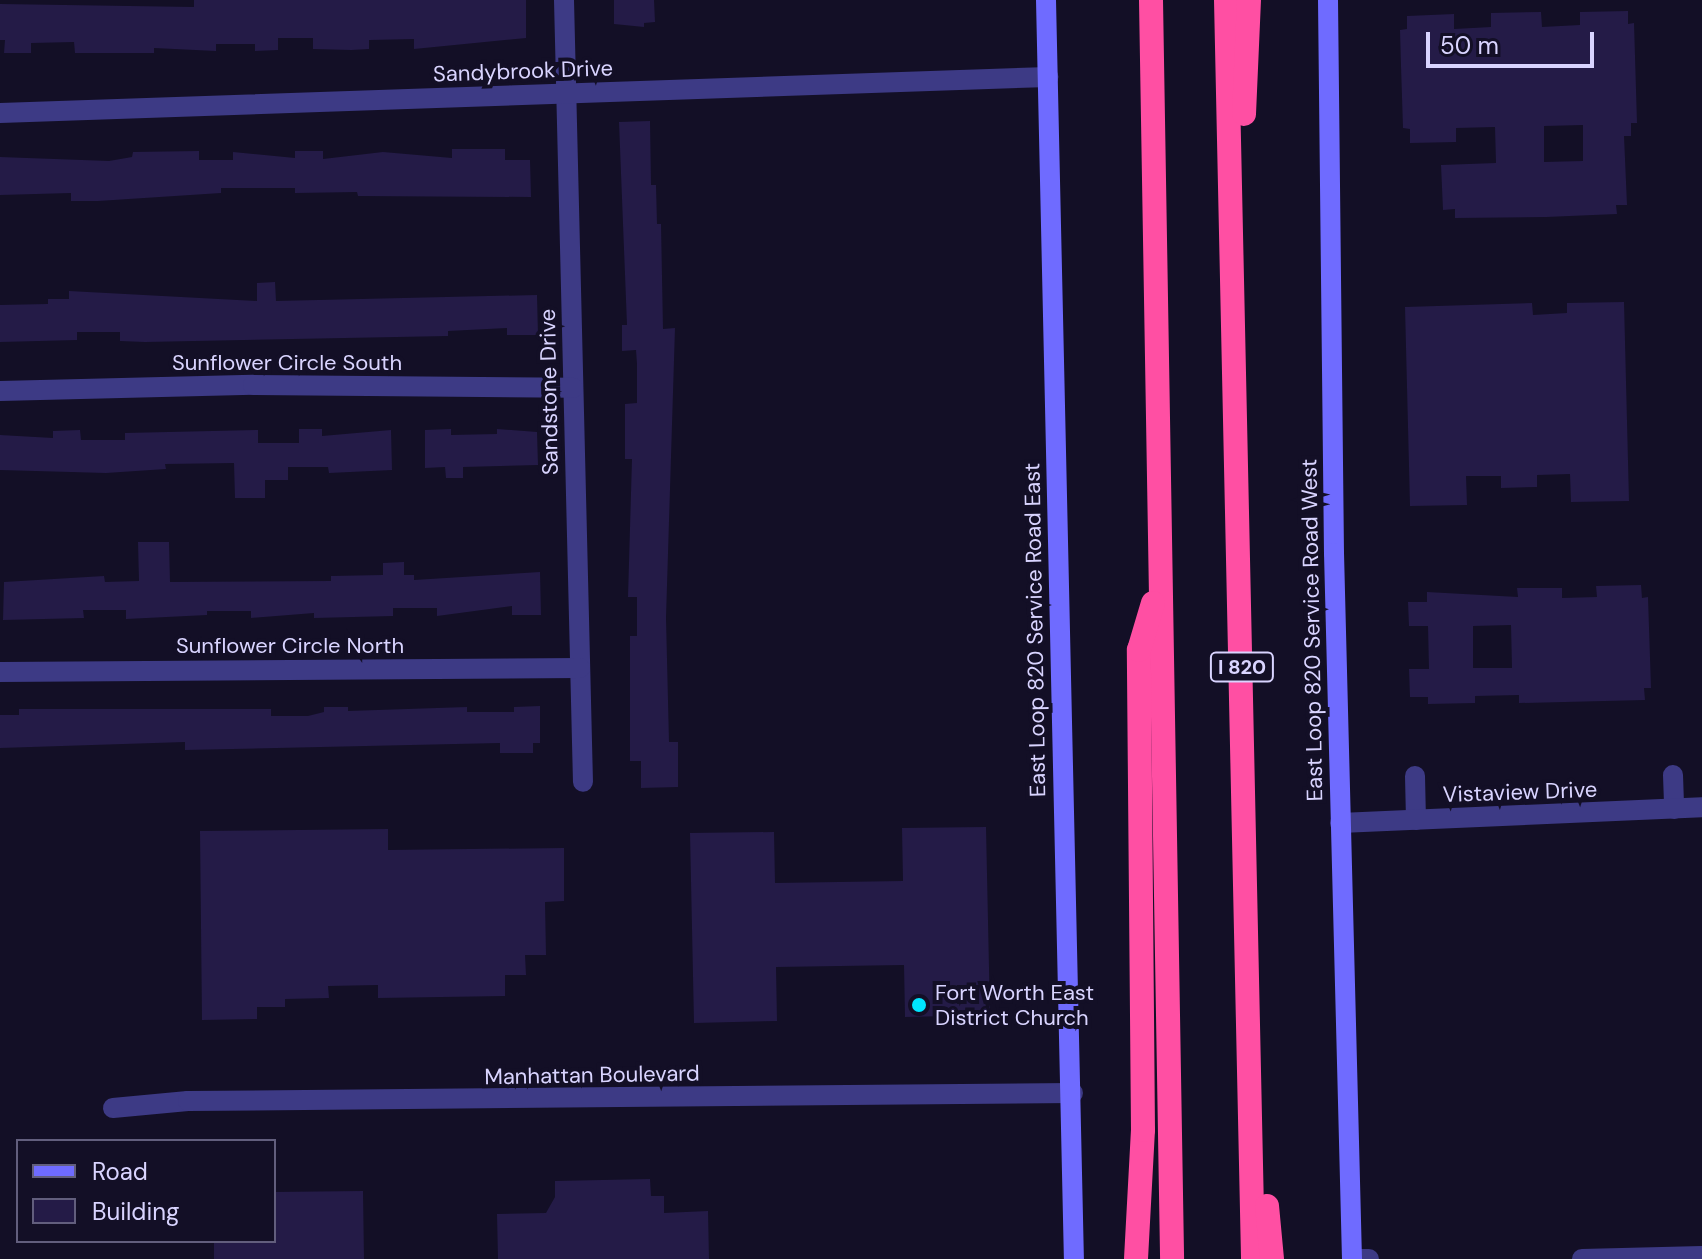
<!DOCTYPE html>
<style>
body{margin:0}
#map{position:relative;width:1702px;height:1259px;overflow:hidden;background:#130f26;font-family:"DM Sans",sans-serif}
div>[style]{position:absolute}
.building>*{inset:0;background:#241b47}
.street>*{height:20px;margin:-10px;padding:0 10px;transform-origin:10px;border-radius:10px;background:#3d3a85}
.secondary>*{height:20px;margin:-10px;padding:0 10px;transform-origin:10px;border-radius:10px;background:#6f6bff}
.highway>*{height:24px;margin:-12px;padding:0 12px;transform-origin:12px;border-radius:12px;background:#ff4fa3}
.dots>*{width:22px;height:22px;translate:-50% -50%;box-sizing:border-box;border:4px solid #130f26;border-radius:50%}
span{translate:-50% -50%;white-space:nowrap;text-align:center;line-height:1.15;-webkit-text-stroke:8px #130f26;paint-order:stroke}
.shield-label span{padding:2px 6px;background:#130f26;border:2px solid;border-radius:6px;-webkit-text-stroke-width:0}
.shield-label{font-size:20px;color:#d9d4ff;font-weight:700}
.street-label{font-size:22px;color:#d9d4ff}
.poi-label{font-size:22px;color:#d9d4ff}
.left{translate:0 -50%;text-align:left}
.legend{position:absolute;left:16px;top:1139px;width:260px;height:104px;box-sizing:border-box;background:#130f26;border:2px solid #625e7d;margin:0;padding:10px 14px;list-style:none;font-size:24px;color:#d9d4ff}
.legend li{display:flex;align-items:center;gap:16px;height:40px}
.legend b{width:40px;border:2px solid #625e7d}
.scale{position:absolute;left:1426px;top:32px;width:168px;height:36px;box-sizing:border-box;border:4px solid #d9d4ff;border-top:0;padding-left:10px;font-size:24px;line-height:28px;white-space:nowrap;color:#d9d4ff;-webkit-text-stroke:6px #130f26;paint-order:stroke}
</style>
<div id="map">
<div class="building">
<div style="clip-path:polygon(194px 0,526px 0,526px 38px,414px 49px,414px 39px,369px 40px,369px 49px,351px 50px,313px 49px,313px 38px,278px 38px,278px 50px,255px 51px,255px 44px,216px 44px,216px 51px,154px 48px,154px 53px,75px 53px,74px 42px,31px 43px,31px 53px,4px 53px,5px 40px,0 40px,0 4px,194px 7px)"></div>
<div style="clip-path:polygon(614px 0,654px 0,655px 22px,644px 23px,644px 27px,614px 24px)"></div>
<div style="clip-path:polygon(evenodd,1628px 11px,1628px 24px,1634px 23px,1637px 123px,1631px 123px,1631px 136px,1624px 136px,1627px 205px,1616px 205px,1617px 214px,1546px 217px,1455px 218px,1455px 209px,1443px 210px,1441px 165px,1496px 163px,1495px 127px,1456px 128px,1456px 142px,1410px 143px,1410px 129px,1403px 128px,1401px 66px,1400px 30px,1407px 29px,1407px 16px,1454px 14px,1454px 29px,1491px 27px,1491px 13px,1541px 12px,1542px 27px,1580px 25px,1580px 12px,1628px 11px,1583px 125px,1583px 161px,1544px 162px,1544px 126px,1583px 125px)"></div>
<div style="clip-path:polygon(650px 121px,651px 185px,656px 185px,657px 224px,661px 224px,663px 329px,675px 328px,666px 618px,669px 742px,678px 742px,678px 787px,641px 788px,641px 761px,630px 761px,630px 636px,637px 636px,637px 597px,628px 597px,632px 459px,625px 459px,625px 404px,637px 403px,637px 364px,636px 350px,622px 351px,622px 325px,627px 325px,619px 122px)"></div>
<div style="clip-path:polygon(452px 149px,505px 149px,505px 160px,530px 160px,531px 197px,358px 196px,357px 192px,295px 193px,295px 188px,221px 188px,221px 193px,98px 201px,71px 201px,71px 193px,0 195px,0 157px,109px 161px,132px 157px,133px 152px,199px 151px,199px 160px,233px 160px,233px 152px,295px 158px,295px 151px,323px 151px,323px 159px,383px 152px,452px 158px)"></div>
<div style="clip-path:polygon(275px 282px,276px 301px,537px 295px,538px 335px,507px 335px,507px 328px,448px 331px,448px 336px,145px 342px,120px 341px,120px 332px,77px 332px,77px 340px,0 342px,0 305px,48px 304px,48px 299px,69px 299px,69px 291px,257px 301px,257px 283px)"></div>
<div style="clip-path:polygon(1624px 302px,1629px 501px,1571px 502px,1570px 474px,1537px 475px,1537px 487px,1501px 488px,1501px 476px,1466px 476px,1467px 505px,1410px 506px,1405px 307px,1532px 303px,1533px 315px,1567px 313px,1567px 303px)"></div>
<div style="clip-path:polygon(299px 429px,322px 429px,322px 436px,391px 430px,392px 470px,329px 473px,328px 467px,288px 467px,288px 480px,265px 480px,265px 498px,235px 498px,234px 463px,165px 464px,166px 469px,106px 473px,0 470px,0 435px,53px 438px,53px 431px,80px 430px,81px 440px,125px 440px,125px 433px,258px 430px,258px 443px,299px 443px)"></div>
<div style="clip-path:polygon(451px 429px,451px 435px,497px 434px,497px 429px,537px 432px,538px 465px,463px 467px,463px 478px,446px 478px,445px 467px,425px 468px,425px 430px)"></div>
<div style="clip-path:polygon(138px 542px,169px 542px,170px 582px,331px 581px,331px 576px,383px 575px,383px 563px,404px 562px,404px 575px,414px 575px,414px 580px,540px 572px,541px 615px,512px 615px,512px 606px,437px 616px,437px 608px,393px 608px,393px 616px,314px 618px,314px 613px,251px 618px,251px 611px,207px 611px,207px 615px,126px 619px,126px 610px,83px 610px,84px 618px,3px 620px,4px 582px,104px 576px,105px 582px,139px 581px)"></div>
<div style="clip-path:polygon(evenodd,1641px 585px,1642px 598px,1648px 597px,1651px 688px,1644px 688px,1645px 700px,1519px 703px,1519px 695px,1475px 696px,1475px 703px,1428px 704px,1428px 697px,1410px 697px,1409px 669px,1429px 669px,1428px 626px,1409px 626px,1408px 602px,1427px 602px,1427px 592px,1518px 597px,1517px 588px,1562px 588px,1562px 598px,1597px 597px,1596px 586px,1641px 585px,1511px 625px,1512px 668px,1473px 668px,1473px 626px,1511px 625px)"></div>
<div style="clip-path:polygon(540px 706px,540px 743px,533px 743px,533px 753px,500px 753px,500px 743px,185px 750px,185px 742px,0 748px,0 715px,19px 715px,19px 709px,271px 709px,271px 716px,308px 716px,324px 712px,324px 707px,348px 707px,348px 711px,467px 707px,467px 712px,514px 712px,514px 707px)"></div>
<div style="clip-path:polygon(986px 827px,990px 1015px,905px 1017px,904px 965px,776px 967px,777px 1021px,694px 1023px,690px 833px,774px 832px,775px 883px,903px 881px,902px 828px)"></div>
<div style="clip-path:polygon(388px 829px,388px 850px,564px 848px,564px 901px,545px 902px,546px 955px,525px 955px,526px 975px,505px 975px,505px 996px,378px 998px,378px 985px,328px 986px,329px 998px,285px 999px,285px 1007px,257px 1007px,257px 1019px,202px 1020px,200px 831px)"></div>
<div style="clip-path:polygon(650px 1179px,651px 1196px,664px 1196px,664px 1213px,708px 1211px,709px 1259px,498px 1259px,497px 1214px,546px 1213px,555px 1197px,555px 1181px)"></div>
<div style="clip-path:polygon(363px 1191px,364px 1259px,214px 1259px,214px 1241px,274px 1241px,274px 1192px)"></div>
</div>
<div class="street">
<div style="left:564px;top:0;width:782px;rotate:88.61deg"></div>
<div style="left:0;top:113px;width:1049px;rotate:-1.97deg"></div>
<div style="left:0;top:391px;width:253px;rotate:-1.4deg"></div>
<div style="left:253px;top:385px;width:320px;rotate:0.5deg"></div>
<div style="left:0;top:672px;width:580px;rotate:-0.4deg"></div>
<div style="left:1673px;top:775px;width:34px;rotate:88deg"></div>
<div style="left:1415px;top:776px;width:44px;rotate:88.7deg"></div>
<div style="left:1340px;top:823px;width:362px;rotate:-2.5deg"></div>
<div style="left:113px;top:1108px;width:75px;rotate:-5.3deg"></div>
<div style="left:188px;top:1101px;width:885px;rotate:-0.52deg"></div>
<div style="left:1352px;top:1259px;width:17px"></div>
<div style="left:1582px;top:1259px;width:120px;rotate:-1.4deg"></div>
</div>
<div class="secondary">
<div style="left:1046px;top:0;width:1259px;rotate:88.73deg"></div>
<div style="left:1328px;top:0;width:553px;rotate:89.38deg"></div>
<div style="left:1334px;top:553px;width:706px;rotate:88.54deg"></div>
</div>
<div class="highway">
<div style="left:1151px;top:0;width:1259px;rotate:89.04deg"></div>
<div style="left:1226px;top:0;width:1259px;rotate:88.77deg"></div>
<div style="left:1244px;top:114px;width:114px;rotate:-87.5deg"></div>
<div style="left:1267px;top:1206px;width:53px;rotate:84.6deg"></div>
<div style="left:1136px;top:1259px;width:129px;rotate:-86.9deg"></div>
<div style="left:1143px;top:1130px;width:480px;rotate:-90.5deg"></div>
<div style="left:1139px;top:650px;width:49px;rotate:-73.4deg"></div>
</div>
<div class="dots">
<div style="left:919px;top:1005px;background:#00e5ff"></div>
</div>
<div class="shield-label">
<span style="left:1242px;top:667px">I 820</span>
</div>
<div class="street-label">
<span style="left:523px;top:71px;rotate:-2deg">Sandybrook Drive</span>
<span style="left:287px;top:363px">Sunflower Circle South</span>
<span style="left:549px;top:392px;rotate:-91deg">Sandstone Drive</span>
<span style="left:1035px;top:630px;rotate:-91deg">East Loop 820 Service Road East</span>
<span style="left:1312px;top:630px;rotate:-91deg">East Loop 820 Service Road West</span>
<span style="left:290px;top:646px">Sunflower Circle North</span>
<span style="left:1520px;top:792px;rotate:-2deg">Vistaview Drive</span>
<span style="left:592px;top:1075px;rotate:-1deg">Manhattan Boulevard</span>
</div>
<div class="poi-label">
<span class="left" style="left:935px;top:1005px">Fort Worth East<br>District Church</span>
</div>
<ul class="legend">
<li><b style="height:10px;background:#6f6bff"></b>Road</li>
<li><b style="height:22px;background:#241b47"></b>Building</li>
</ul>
<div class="scale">50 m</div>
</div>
